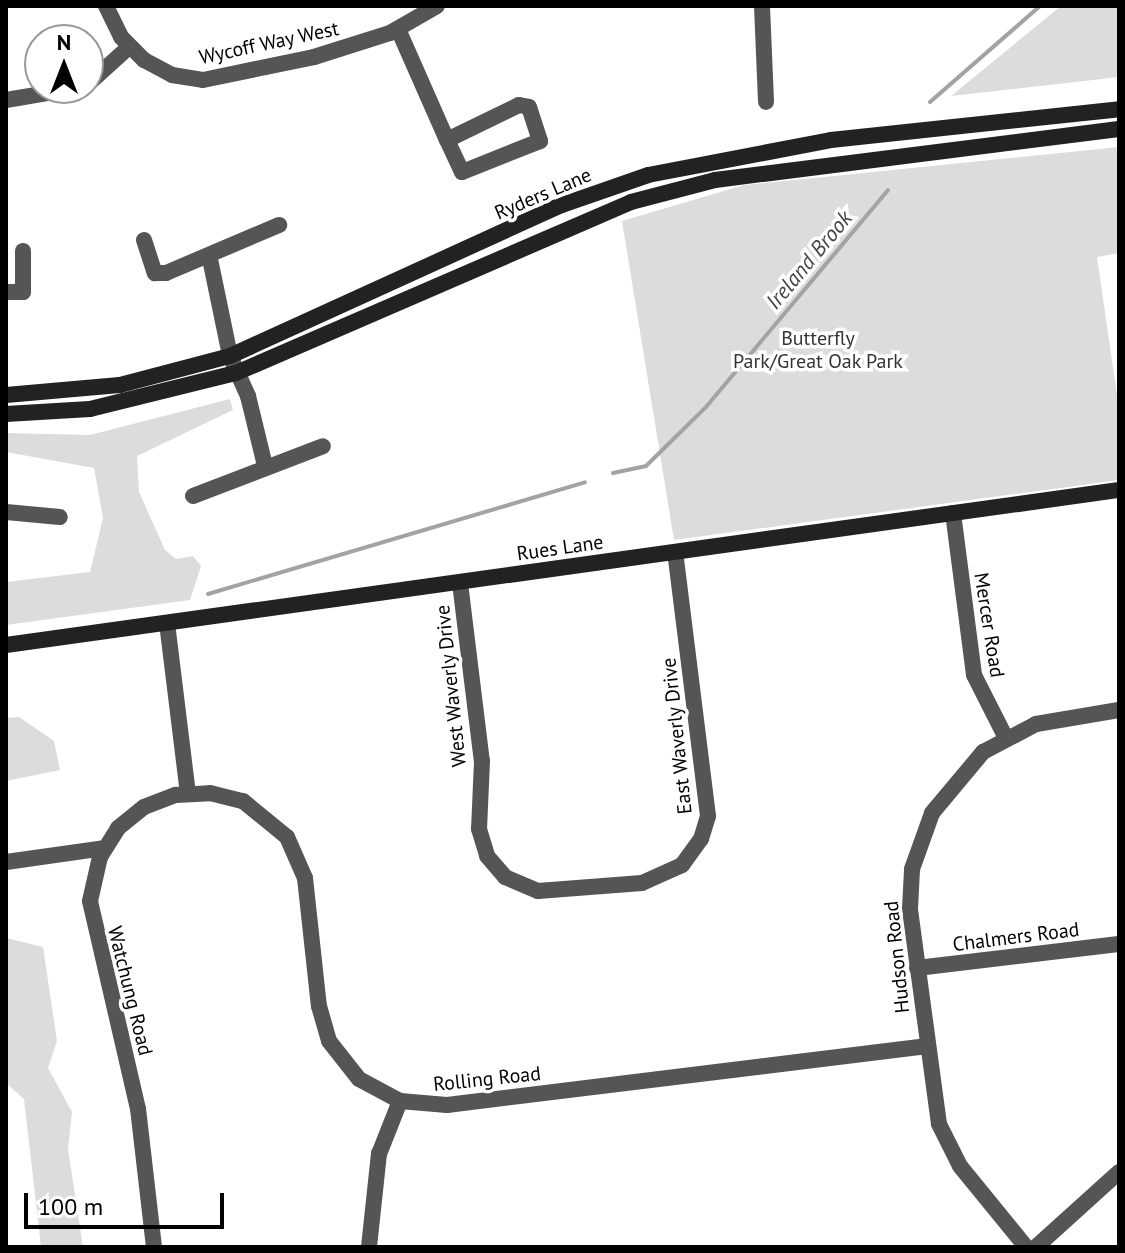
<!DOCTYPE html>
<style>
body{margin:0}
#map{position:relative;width:1125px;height:1253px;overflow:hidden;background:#fff;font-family:"PT Sans",sans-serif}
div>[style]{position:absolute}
.green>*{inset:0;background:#dcdcdc}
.stream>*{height:4px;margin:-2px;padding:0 2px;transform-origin:2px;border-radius:2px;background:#a3a3a3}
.street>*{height:16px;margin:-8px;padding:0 8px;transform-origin:8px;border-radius:8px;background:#555}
.secondary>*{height:16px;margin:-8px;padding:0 8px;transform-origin:8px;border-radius:8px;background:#222}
span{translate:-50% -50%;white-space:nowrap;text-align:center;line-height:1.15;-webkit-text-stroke:7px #fff;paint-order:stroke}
.street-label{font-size:20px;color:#000}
.park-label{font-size:20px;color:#333}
.water-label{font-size:22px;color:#444;font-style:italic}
.frame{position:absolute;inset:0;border:8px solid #000;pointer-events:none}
.north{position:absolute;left:24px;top:24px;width:80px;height:80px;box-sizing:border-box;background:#fff;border:2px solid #999;border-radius:50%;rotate:0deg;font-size:22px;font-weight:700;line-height:32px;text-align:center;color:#000}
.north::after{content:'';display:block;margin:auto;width:28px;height:36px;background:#000;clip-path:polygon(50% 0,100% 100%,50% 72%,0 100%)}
.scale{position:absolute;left:24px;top:1193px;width:200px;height:36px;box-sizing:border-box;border:4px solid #000;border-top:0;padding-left:10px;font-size:24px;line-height:28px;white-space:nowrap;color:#000;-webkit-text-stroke:6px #fff;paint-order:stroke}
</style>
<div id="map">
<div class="green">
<div style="clip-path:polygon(1061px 6px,1119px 6px,1119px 77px,951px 96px)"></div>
<div style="clip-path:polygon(1119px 147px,1119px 253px,1097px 257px,1119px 409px,1119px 480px,674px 540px,622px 221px,744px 185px)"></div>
<div style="clip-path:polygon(230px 399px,233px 410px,137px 456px,139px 492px,165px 550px,176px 559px,193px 556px,201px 566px,190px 600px,6px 625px,6px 582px,90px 572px,103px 518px,94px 468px,6px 452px,6px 433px,90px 435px)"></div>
<div style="clip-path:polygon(19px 717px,54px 741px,60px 770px,6px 781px,6px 718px)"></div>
<div style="clip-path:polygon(6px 938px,43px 947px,57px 1041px,48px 1068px,72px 1112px,68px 1149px,83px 1247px,41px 1247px,24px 1099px,6px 1083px)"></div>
</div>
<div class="stream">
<div style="left:930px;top:102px;width:146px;rotate:-41.1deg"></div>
<div style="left:613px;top:473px;width:34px;rotate:-12deg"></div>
<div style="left:646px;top:466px;width:84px;rotate:-44.5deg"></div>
<div style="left:706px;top:407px;width:283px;rotate:-50deg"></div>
<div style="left:208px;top:594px;width:393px;rotate:-16.5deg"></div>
</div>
<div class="street">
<div style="left:106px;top:6px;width:34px;rotate:64deg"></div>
<div style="left:121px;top:37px;width:33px;rotate:45deg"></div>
<div style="left:144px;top:60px;width:32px;rotate:28deg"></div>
<div style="left:172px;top:75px;width:31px;rotate:9deg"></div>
<div style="left:203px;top:80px;width:113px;rotate:-11.7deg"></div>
<div style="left:314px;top:57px;width:80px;rotate:-17.5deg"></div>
<div style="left:390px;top:33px;width:54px;rotate:-29.9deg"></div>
<div style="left:762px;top:6px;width:96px;rotate:87.6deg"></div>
<div style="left:398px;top:29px;width:121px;rotate:66.2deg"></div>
<div style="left:88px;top:84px;width:55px;rotate:-42.1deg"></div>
<div style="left:6px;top:100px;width:73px;rotate:-9.5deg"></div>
<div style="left:519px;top:105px;width:10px;rotate:11deg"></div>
<div style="left:529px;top:107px;width:36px;rotate:72deg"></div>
<div style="left:540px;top:141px;width:84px;rotate:158.3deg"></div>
<div style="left:462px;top:172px;width:35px;rotate:-115deg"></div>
<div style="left:447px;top:140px;width:80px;rotate:-25.9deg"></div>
<div style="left:144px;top:240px;width:35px;rotate:72deg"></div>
<div style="left:155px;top:273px;width:11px"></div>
<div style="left:166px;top:273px;width:123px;rotate:-23deg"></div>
<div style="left:210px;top:259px;width:99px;rotate:78.3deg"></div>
<div style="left:230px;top:356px;width:44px;rotate:65.8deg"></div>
<div style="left:248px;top:396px;width:72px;rotate:76.3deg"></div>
<div style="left:6px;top:292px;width:17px"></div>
<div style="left:23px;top:292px;width:41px;rotate:-90deg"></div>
<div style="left:193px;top:496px;width:139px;rotate:-21deg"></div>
<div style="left:6px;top:512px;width:54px;rotate:5.3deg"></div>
<div style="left:953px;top:513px;width:163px;rotate:82.6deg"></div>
<div style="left:974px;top:675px;width:71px;rotate:63.1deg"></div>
<div style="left:460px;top:583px;width:179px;rotate:83deg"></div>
<div style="left:482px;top:761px;width:68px;rotate:92.5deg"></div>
<div style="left:479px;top:829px;width:28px;rotate:73deg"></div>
<div style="left:487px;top:856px;width:28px;rotate:49deg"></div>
<div style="left:505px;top:877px;width:36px;rotate:23deg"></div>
<div style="left:538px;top:891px;width:104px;rotate:-4.4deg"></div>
<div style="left:642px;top:883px;width:44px;rotate:-24.2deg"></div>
<div style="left:682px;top:865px;width:32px;rotate:-54deg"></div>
<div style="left:701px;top:839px;width:24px;rotate:-73deg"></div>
<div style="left:708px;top:816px;width:266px;rotate:-97.1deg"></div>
<div style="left:167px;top:623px;width:171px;rotate:83deg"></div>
<div style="left:6px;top:862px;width:99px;rotate:-8.1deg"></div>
<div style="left:917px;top:968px;width:203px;rotate:-6.8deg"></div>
<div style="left:154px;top:1247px;width:139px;rotate:-96.6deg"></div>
<div style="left:138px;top:1109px;width:213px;rotate:-103deg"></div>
<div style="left:90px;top:901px;width:45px;rotate:-77.2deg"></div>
<div style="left:100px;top:857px;width:34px;rotate:-58deg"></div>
<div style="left:118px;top:828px;width:33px;rotate:-39deg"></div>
<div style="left:144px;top:807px;width:34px;rotate:-21deg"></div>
<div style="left:176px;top:795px;width:34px;rotate:-3deg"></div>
<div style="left:210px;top:793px;width:34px;rotate:14deg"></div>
<div style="left:243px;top:801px;width:57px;rotate:39.3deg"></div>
<div style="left:287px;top:837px;width:45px;rotate:66.3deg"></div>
<div style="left:305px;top:878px;width:129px;rotate:83.8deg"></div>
<div style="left:319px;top:1006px;width:36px;rotate:74deg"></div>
<div style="left:329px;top:1041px;width:48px;rotate:51.7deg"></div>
<div style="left:359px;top:1079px;width:47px;rotate:28.2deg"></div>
<div style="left:400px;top:1101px;width:47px;rotate:4.9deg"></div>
<div style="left:447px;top:1105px;width:484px;rotate:-7deg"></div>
<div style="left:369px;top:1247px;width:94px;rotate:-83.9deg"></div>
<div style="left:379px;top:1154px;width:57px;rotate:-68.4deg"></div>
<div style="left:1026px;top:1247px;width:104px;rotate:-129.2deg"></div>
<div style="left:960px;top:1166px;width:47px;rotate:-116.6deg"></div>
<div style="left:939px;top:1124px;width:217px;rotate:-97.7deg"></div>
<div style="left:910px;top:909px;width:40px;rotate:-87.1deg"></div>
<div style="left:912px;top:869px;width:59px;rotate:-70.3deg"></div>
<div style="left:932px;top:813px;width:80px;rotate:-50.1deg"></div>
<div style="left:983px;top:752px;width:60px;rotate:-27.8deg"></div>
<div style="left:1036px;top:724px;width:84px;rotate:-9.6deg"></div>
<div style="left:1036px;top:1247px;width:112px;rotate:-42.1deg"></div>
</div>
<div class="secondary">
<div style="left:6px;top:395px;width:114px;rotate:-5deg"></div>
<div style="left:120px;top:385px;width:114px;rotate:-14.8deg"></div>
<div style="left:230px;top:356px;width:365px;rotate:-24.5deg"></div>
<div style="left:562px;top:205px;width:91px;rotate:-19.2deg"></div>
<div style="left:648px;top:175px;width:186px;rotate:-10.8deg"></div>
<div style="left:831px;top:140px;width:290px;rotate:-6.1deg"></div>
<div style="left:6px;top:414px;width:84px;rotate:-3.4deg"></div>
<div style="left:90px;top:409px;width:150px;rotate:-13.9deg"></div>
<div style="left:236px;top:373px;width:430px;rotate:-23.4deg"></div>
<div style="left:631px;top:202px;width:87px;rotate:-14.7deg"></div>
<div style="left:715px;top:180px;width:407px;rotate:-7.2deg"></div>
<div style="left:6px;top:645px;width:1124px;rotate:-7.93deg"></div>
</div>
<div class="street-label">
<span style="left:269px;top:43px;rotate:-12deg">Wycoff Way West</span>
<span style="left:543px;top:194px;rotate:-23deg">Ryders Lane</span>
<span style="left:560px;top:548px;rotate:-8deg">Rues Lane</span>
<span style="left:989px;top:625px;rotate:81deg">Mercer Road</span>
<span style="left:451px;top:686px;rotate:-96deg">West Waverly Drive</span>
<span style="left:677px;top:736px;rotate:-96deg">East Waverly Drive</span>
<span style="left:1016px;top:937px;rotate:-7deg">Chalmers Road</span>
<span style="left:897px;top:957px;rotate:-96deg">Hudson Road</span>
<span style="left:130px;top:991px;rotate:76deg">Watchung Road</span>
<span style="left:487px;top:1079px;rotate:-6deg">Rolling Road</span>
</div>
<div class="park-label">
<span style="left:818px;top:350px">Butterfly<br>Park/Great Oak Park</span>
</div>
<div class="water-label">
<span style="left:809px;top:260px;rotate:-50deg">Ireland Brook</span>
</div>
<div class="frame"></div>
<div class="north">N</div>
<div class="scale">100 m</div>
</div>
